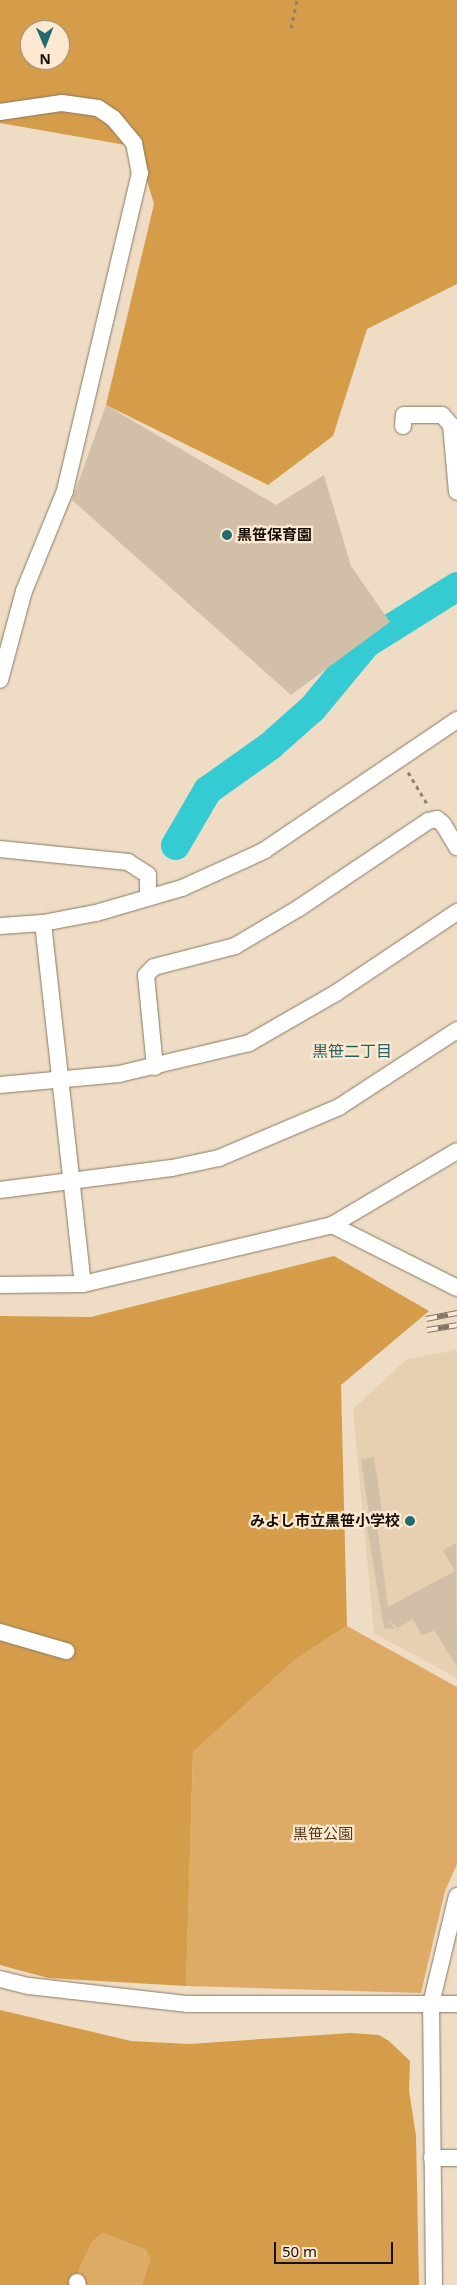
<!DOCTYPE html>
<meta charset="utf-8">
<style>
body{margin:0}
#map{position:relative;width:457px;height:2285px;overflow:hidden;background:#efdcc4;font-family:"Noto Sans","Noto Sans JP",sans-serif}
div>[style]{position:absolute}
.built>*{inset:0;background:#e7cfb1}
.green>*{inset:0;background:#deab66}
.forest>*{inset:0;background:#d59c4a}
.river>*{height:29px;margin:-14.5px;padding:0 14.5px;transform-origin:14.5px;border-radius:14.5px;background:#35cbd3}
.building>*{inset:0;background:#d2bfa8}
.path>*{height:3px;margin-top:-1.5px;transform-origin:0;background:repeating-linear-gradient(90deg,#8f8271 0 4px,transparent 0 8px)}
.roads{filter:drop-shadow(0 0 1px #897862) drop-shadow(0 0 1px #897862)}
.minor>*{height:16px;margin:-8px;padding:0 8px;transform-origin:8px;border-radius:8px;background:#fff}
.rail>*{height:5.5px;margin-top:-2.75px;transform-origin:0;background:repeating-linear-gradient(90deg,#fde9d1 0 11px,#827565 0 22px);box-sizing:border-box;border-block:1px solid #827565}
.dots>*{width:14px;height:14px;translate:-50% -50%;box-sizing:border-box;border:2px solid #fde9d1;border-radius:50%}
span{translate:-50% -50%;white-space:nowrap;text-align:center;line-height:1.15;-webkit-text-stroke:4.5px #fde9d1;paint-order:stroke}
.poi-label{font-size:15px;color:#171008;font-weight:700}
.left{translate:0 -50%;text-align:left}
.right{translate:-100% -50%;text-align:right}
.park-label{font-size:15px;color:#513917}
.neighbourhood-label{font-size:16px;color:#266063}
.north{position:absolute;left:20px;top:20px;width:50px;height:50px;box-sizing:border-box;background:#fde9d1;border:1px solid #a19281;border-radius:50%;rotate:179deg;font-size:14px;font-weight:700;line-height:20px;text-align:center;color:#171008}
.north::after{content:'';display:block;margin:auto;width:18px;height:22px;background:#216c71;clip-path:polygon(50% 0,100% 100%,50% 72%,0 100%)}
.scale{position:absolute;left:274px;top:2242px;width:119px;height:22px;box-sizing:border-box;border:2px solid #171008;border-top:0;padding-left:6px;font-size:15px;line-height:18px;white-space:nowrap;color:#171008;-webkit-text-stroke:4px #fde9d1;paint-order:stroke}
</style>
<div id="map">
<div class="built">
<div style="clip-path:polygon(457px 1350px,457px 1678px,374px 1633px,353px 1409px,407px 1359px)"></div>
</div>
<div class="green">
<div style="clip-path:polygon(347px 1626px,457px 1687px,457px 1864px,445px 1891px,421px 1993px,186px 1986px,193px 1752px,297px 1658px)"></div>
<div style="clip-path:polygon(103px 2233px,146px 2250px,150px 2259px,142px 2285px,72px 2285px,92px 2242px)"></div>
</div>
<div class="forest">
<div style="clip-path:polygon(evenodd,0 0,457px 0,457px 284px,367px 329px,333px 436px,268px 485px,106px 405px,154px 204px,137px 147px,0 123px,0 0,30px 30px,60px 30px,60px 60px,30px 60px,30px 30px)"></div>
<div style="clip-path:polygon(334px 1256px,429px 1311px,341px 1385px,347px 1626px,297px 1658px,193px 1752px,186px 1986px,48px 1978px,0 1965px,0 1316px,91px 1317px)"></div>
<div style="clip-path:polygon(0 2010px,131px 2041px,189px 2044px,351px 2033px,379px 2035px,389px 2041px,410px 2061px,409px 2090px,416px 2136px,419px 2285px,142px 2285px,150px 2259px,146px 2250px,103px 2233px,92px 2242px,72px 2285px,0 2285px)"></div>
</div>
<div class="river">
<div style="left:175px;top:845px;width:64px;rotate:-59.8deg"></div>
<div style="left:207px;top:790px;width:76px;rotate:-35.4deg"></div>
<div style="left:269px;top:746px;width:57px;rotate:-41.5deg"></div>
<div style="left:312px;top:708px;width:85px;rotate:-50.3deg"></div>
<div style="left:366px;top:643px;width:107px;rotate:-32.1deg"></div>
</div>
<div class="building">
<div style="clip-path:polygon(106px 405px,276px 505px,324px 475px,351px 566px,390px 622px,291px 695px,72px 500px)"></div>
<div style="clip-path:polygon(374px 1457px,384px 1525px,370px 1521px,361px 1459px)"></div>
<div style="clip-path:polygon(366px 1521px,377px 1525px,388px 1607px,455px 1571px,443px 1550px,456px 1543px,457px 1667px,434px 1630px,422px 1636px,413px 1619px,397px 1628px,388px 1619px,395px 1629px,384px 1628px)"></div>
</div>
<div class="path">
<div style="left:291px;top:28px;width:29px;rotate:-78deg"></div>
<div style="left:408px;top:772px;width:39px;rotate:59deg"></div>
</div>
<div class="roads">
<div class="minor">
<div style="left:0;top:112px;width:63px;rotate:-8.3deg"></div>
<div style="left:62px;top:103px;width:36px;rotate:8deg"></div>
<div style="left:98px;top:108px;width:18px;rotate:34deg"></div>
<div style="left:113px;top:118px;width:33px;rotate:50deg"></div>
<div style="left:134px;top:143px;width:31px;rotate:79deg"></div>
<div style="left:140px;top:173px;width:327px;rotate:103.3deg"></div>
<div style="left:65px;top:491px;width:108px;rotate:112.3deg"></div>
<div style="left:24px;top:591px;width:92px;rotate:105.1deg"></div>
<div style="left:403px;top:426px;width:11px;rotate:-85deg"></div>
<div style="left:404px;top:415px;width:38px"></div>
<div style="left:442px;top:415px;width:13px;rotate:48deg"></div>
<div style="left:451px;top:425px;width:67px;rotate:84.9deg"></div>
<div style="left:0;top:849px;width:129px;rotate:5.8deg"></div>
<div style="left:128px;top:862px;width:24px;rotate:33deg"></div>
<div style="left:148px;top:875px;width:22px;rotate:90deg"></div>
<div style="left:43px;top:923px;width:363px;rotate:83.7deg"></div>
<div style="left:0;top:926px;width:43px;rotate:-4deg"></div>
<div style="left:43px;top:923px;width:54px;rotate:-10.7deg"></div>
<div style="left:96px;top:913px;width:90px;rotate:-16.2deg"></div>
<div style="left:182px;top:888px;width:68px;rotate:-24.3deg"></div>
<div style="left:244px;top:860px;width:23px;rotate:-25deg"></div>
<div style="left:265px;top:850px;width:232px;rotate:-34.1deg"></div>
<div style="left:155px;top:1067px;width:92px;rotate:-95.6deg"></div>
<div style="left:146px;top:975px;width:11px;rotate:-45deg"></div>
<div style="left:154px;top:967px;width:84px;rotate:-14.5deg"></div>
<div style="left:235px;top:946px;width:74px;rotate:-30.7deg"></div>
<div style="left:299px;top:908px;width:156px;rotate:-34deg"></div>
<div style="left:428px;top:821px;width:9px;rotate:-13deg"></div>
<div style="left:437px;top:819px;width:8px;rotate:40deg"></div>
<div style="left:443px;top:824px;width:27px;rotate:59deg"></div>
<div style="left:0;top:1085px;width:120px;rotate:-5.3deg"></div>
<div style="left:119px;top:1074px;width:134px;rotate:-13.4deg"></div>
<div style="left:249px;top:1043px;width:100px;rotate:-29.9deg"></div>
<div style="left:336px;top:993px;width:146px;rotate:-33.8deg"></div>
<div style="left:0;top:1190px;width:173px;rotate:-7.3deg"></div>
<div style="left:172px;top:1168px;width:48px;rotate:-12deg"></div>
<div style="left:219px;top:1158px;width:130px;rotate:-23deg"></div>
<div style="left:339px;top:1107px;width:141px;rotate:-33.1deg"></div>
<div style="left:332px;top:1225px;width:140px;rotate:26.7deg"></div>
<div style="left:0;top:1285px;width:83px;rotate:-0.7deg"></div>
<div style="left:83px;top:1284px;width:256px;rotate:-13.3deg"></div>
<div style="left:332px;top:1225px;width:145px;rotate:-30.6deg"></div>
<div style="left:0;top:1632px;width:69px;rotate:16.1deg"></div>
<div style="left:0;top:1979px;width:30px;rotate:14deg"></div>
<div style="left:29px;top:1986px;width:160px;rotate:6.5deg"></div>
<div style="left:188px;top:2004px;width:269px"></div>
<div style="left:432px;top:2158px;width:25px"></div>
<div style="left:77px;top:2282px;width:3px;rotate:72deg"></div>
<div style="left:434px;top:2285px;width:281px;rotate:-90.6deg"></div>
<div style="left:431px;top:2004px;width:111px;rotate:-76.5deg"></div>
</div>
</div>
<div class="rail">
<div style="left:426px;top:1319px;width:32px;rotate:-11deg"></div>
<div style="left:427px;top:1330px;width:30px;rotate:-9deg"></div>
</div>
<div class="dots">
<div style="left:227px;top:535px;background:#216c71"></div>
<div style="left:410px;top:1521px;background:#216c71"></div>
</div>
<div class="poi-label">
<span class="left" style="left:237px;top:535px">黒笹保育園</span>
<span class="right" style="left:400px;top:1521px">みよし市立黒笹小学校</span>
</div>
<div class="park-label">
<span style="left:323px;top:1834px">黒笹公園</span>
</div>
<div class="neighbourhood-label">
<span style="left:352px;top:1051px">黒笹二丁目</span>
</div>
<div class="north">N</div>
<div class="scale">50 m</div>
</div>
